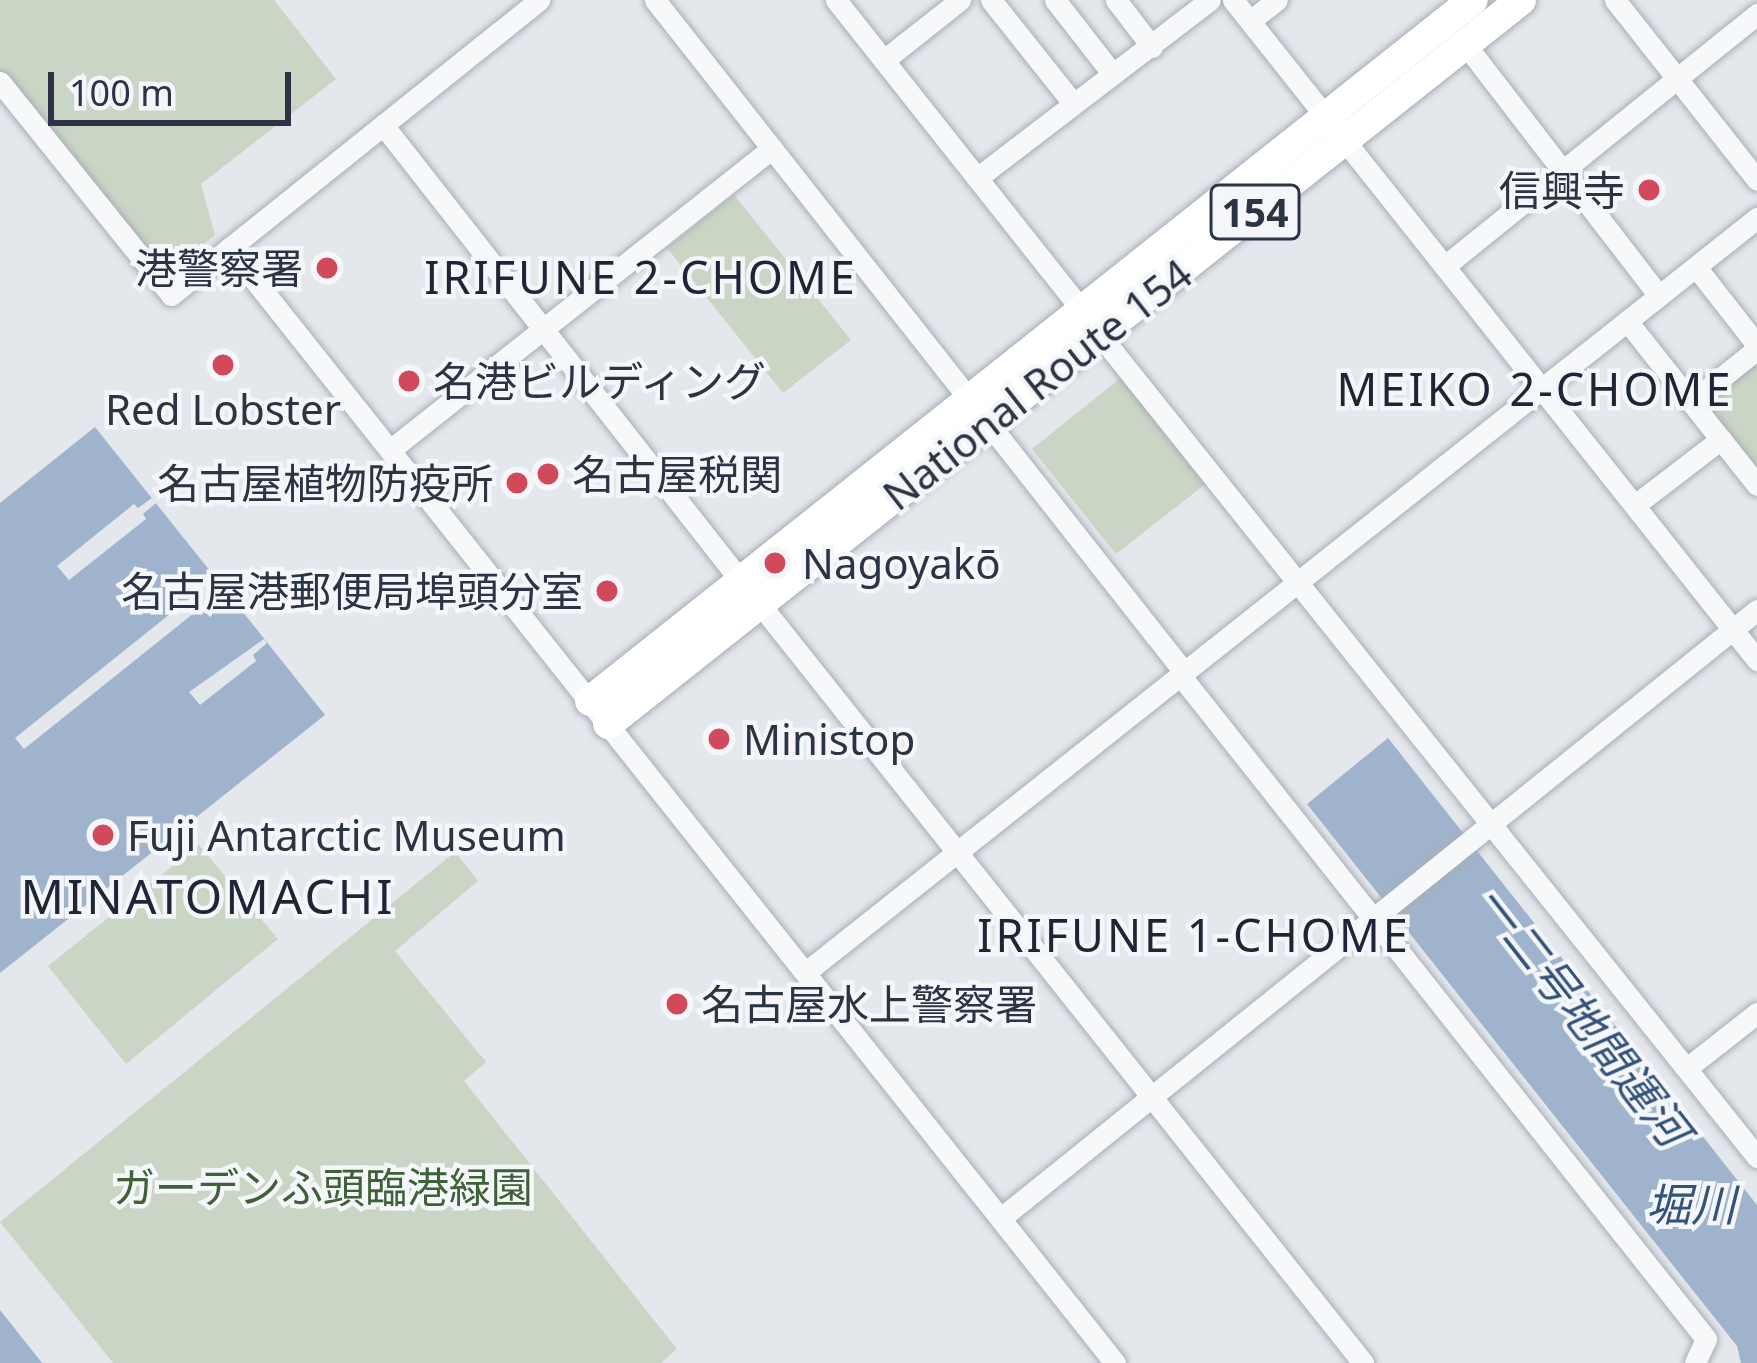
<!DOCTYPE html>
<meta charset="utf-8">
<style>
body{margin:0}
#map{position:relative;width:1757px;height:1363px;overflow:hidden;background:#e4e7ec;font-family:"Noto Sans","Noto Sans JP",sans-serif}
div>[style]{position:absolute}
.green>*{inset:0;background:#c9d6c5}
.water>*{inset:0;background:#9fb4cc}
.pier>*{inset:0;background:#e4e7ec}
.roads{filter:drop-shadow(0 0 3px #a9aeb7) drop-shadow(0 0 3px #a9aeb7)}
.minor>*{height:21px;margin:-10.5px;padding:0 10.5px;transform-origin:10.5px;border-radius:10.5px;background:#f7f8fa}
.highway>*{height:30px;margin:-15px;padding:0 15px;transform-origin:15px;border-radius:15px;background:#fff}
.dots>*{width:33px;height:33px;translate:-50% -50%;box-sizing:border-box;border:6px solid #f4f6f9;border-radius:50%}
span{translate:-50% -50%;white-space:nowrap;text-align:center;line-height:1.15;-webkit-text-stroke:9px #f4f6f9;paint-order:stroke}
.shield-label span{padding:3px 9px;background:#f4f6f9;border:3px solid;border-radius:9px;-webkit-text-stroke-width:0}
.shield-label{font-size:39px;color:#2b3445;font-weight:700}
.poi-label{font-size:42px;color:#2b3445}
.right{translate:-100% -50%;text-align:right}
.left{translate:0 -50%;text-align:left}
.street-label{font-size:42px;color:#2b3445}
.park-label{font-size:42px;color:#3f6138}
.neighbourhood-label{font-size:45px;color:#1d2536;letter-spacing:3px}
.water-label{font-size:45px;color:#34527a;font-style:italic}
.quarter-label{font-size:48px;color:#1d2536;letter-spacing:3px}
.scale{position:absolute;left:48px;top:72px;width:243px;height:54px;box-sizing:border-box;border:6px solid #2b3445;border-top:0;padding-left:15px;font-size:36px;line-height:42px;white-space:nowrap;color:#2b3445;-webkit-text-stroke:9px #f4f6f9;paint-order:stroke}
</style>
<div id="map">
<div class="green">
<div style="clip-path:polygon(0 0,274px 0,336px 79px,201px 184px,215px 235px,163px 276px,0 73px)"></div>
<div style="clip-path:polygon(734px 195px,851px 340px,783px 393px,667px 248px)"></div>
<div style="clip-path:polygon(1757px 359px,1757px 474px,1702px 402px)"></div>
<div style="clip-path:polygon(1123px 376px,1208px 482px,1116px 554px,1032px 449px)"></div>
<div style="clip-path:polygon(199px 845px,278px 939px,126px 1064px,48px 966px)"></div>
<div style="clip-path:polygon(455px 852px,478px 881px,395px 951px,486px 1062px,464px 1081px,677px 1349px,661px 1363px,113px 1363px,0 1222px)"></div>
</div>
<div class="water">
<div style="clip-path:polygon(95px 427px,325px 715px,0 973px,0 503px)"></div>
<div style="clip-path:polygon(1388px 738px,1757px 1205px,1757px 1363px,1741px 1363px,1737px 1346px,1307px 804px)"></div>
<div style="clip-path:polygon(0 1310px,42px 1363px,0 1363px)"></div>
</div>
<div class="pier">
<div style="clip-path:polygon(152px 498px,156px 503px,143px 514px,146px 519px,69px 580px,57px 566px,134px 504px,138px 508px)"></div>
<div style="clip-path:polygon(215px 578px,224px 589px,24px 749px,15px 738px)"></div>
<div style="clip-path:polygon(264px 639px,267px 643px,253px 655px,256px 661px,200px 705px,189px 692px)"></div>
</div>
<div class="roads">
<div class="minor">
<div style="left:655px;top:0;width:855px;rotate:51.79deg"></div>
<div style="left:836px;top:0;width:396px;rotate:51.6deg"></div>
<div style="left:991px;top:0;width:130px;rotate:51.5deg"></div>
<div style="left:1055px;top:0;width:91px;rotate:52.1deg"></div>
<div style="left:1116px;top:0;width:59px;rotate:52.5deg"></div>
<div style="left:1233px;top:0;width:843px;rotate:51.55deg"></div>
<div style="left:1615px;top:0;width:229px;rotate:51.7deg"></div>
<div style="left:1250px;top:21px;width:34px;rotate:-38deg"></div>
<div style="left:1465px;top:44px;width:318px;rotate:52.4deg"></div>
<div style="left:884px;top:60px;width:97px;rotate:-38.3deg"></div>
<div style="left:0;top:82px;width:273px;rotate:51.2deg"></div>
<div style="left:171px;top:295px;width:472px;rotate:-38.7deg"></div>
<div style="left:383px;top:125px;width:578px;rotate:51.88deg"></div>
<div style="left:977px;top:178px;width:293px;rotate:-37.4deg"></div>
<div style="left:229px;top:248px;width:1424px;rotate:51.53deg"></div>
<div style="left:1446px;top:265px;width:400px;rotate:-38.9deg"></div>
<div style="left:1696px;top:267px;width:99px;rotate:52deg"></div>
<div style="left:1627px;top:321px;width:209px;rotate:51.6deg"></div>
<div style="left:1099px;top:334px;width:1054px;rotate:51.36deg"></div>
<div style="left:1691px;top:402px;width:85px;rotate:-38.8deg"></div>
<div style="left:390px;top:450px;width:487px;rotate:-38.3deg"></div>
<div style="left:1635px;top:505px;width:108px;rotate:-37.5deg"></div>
<div style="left:759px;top:603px;width:971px;rotate:51.52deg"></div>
<div style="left:1180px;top:675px;width:847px;rotate:51.61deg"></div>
<div style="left:1706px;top:1339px;width:26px;rotate:115deg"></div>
<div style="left:806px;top:972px;width:1214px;rotate:-38.41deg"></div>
<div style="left:1687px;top:1068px;width:89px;rotate:-38.2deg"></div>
<div style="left:1001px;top:1218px;width:970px;rotate:-38.81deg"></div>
</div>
<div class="highway">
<div style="left:590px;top:701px;width:1127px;rotate:-38.45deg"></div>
<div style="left:608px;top:724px;width:1165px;rotate:-38.41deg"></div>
</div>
</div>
<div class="dots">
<div style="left:1649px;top:190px;background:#d1495b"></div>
<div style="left:327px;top:268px;background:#d1495b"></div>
<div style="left:223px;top:365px;background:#d1495b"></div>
<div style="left:409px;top:381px;background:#d1495b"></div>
<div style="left:548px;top:474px;background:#d1495b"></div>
<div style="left:517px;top:483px;background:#d1495b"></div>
<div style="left:775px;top:563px;background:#d1495b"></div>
<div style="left:607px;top:591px;background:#d1495b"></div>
<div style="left:719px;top:739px;background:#d1495b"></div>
<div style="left:103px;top:835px;background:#d1495b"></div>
<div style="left:677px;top:1004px;background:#d1495b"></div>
</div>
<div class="shield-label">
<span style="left:1255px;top:212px">154</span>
</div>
<div class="poi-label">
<span class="right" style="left:1625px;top:190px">信興寺</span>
<span class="right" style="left:303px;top:268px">港警察署</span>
<span class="left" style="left:433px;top:381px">名港ビルディング</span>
<span style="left:223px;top:409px">Red Lobster</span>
<span class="left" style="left:572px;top:474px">名古屋税関</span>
<span class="right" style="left:493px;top:483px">名古屋植物防疫所</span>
<span class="left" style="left:802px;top:563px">Nagoyakō</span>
<span class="right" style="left:583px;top:591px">名古屋港郵便局埠頭分室</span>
<span class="left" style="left:743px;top:739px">Ministop</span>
<span class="left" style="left:127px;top:835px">Fuji Antarctic Museum</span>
<span class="left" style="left:701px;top:1004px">名古屋水上警察署</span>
</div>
<div class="street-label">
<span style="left:1037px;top:384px;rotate:-38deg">National Route 154</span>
</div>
<div class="park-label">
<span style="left:323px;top:1187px">ガーデンふ頭臨港緑園</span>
</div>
<div class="neighbourhood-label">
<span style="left:641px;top:277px">IRIFUNE 2-CHOME</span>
<span style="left:1535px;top:389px">MEIKO 2-CHOME</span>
<span style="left:1194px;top:935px">IRIFUNE 1-CHOME</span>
</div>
<div class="water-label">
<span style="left:1583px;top:1015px;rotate:52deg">一二号地間運河</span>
<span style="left:1691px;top:1204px">堀川</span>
</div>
<div class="quarter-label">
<span style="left:208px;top:896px">MINATOMACHI</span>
</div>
<div class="scale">100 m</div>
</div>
